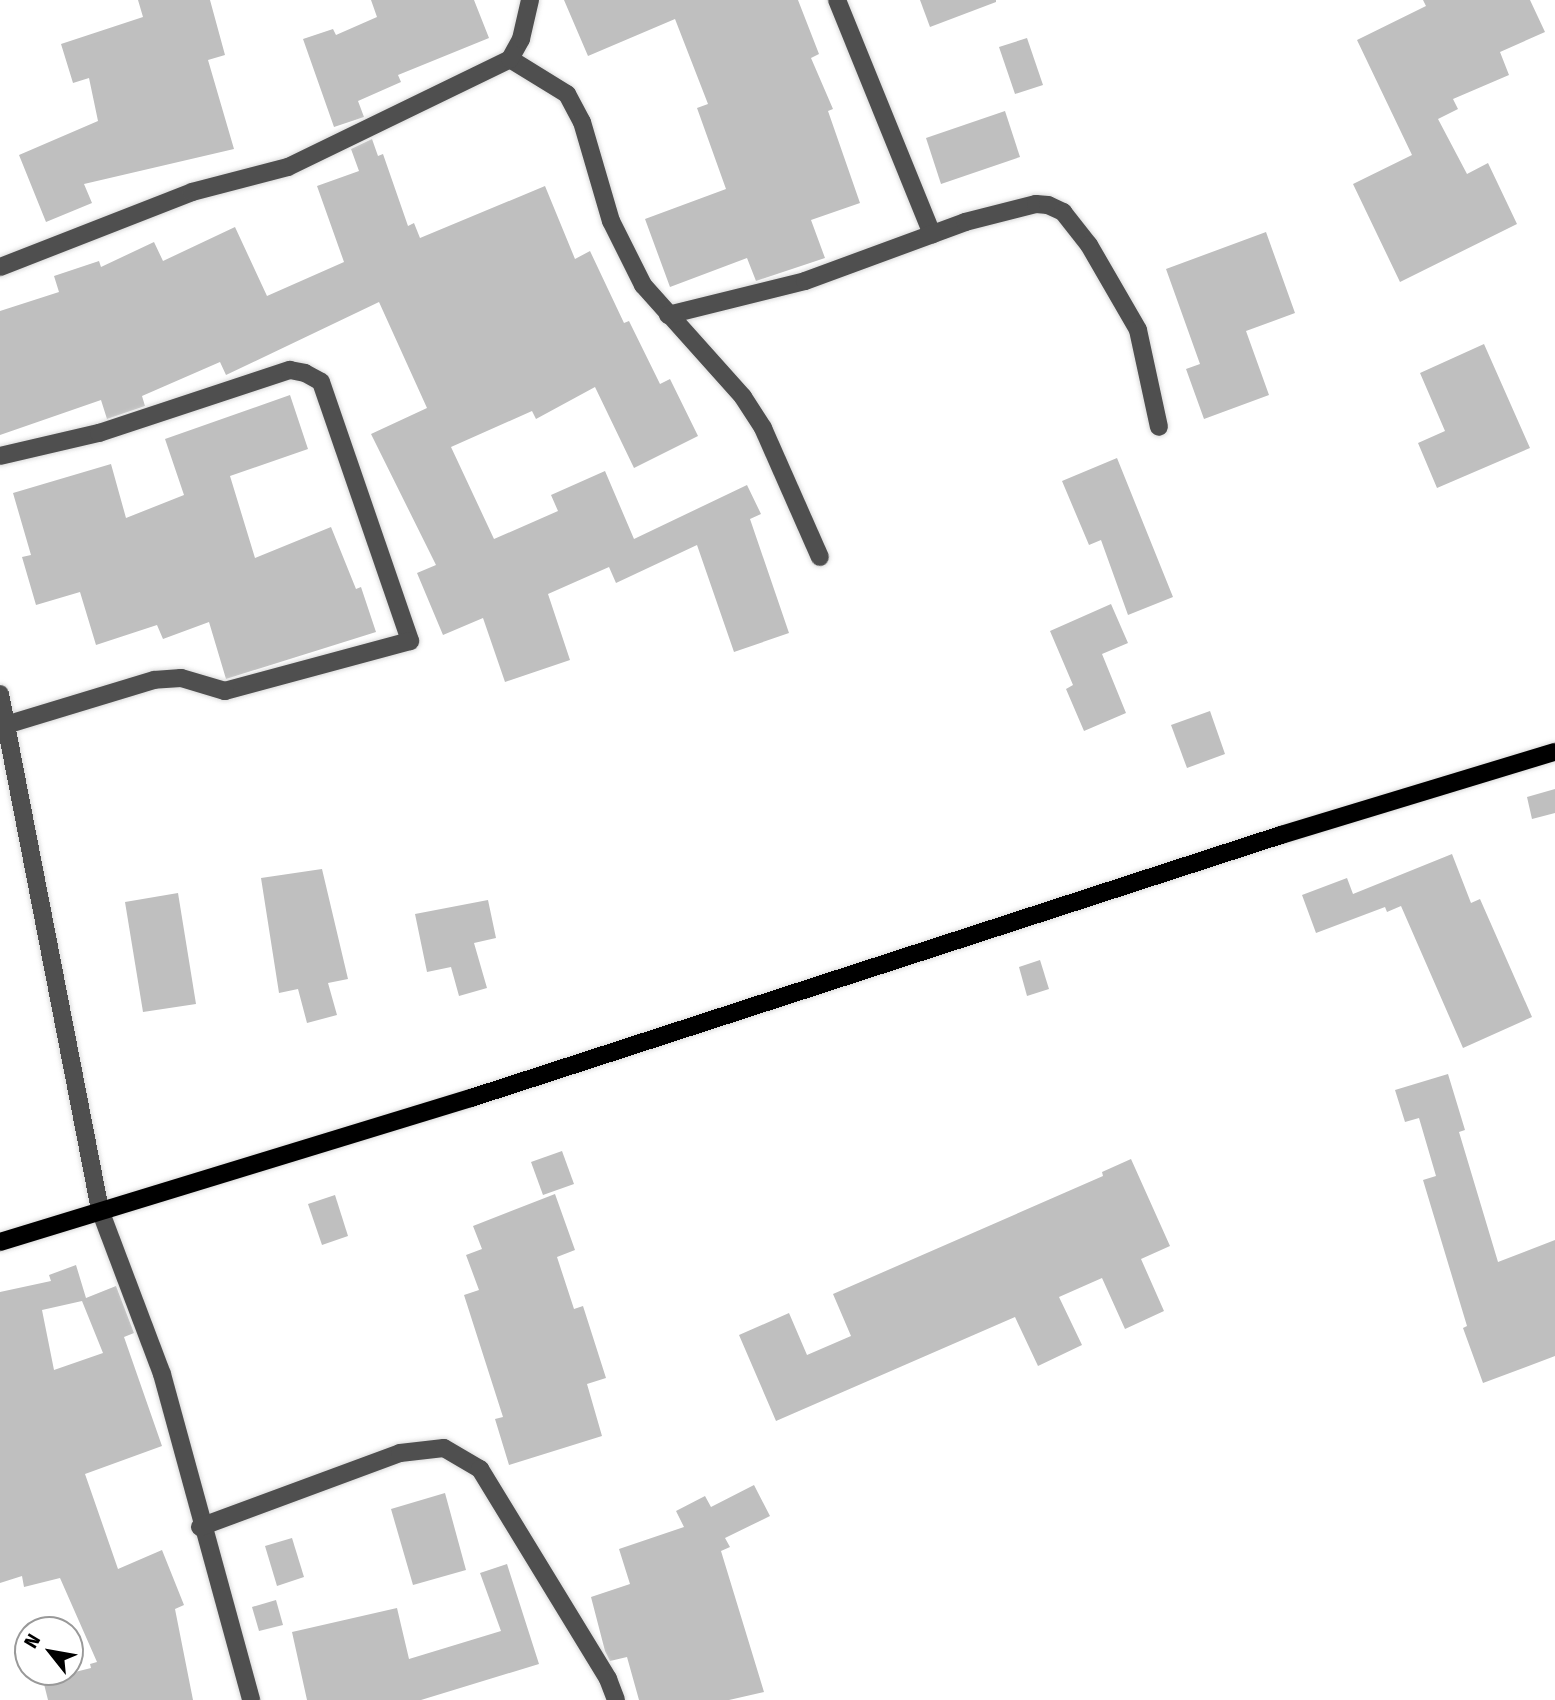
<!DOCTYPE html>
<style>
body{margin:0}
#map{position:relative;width:1555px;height:1700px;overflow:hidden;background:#fff;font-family:"Fira Sans",sans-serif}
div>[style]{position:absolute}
.building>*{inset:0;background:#bfbfbf}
.roads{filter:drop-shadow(0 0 2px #dbdbdb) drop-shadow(0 0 2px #dbdbdb)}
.minor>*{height:18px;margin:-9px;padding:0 9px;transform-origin:9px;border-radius:9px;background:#4f4f4f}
.major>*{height:18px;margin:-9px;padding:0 9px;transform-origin:9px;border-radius:9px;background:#000}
span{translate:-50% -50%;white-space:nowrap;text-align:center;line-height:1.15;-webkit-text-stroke:6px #fff;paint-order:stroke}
.north{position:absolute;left:14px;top:1616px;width:70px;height:70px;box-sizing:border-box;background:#fff;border:2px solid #999;border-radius:50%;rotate:301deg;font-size:19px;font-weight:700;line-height:28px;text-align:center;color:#000}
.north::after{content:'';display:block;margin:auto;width:24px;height:32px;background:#000;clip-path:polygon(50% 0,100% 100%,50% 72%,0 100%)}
</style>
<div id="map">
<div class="building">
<div style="clip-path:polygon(138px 0,210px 0,225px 55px,208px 60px,234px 149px,84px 184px,92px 203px,46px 222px,19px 155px,98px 121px,89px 78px,73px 83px,61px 44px,143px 17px)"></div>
<div style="clip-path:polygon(371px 0,474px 0,489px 38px,398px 75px,401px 82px,358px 101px,364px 117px,334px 127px,303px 39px,333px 29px,336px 35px,377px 17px)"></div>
<div style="clip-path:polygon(564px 0,798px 0,819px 54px,811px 58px,833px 109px,828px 111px,860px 203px,811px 220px,825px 258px,756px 281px,747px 258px,670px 287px,645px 219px,726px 189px,697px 108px,708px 104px,675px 19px,588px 56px)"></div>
<div style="clip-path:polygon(920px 0,996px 0,996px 2px,930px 27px)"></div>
<div style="clip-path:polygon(1423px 0,1530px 0,1545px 32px,1500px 52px,1509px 75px,1453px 99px,1458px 109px,1438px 119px,1467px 174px,1488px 163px,1517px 224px,1400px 282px,1353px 184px,1412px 155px,1357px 40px,1426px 6px)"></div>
<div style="clip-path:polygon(1027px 38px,1043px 85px,1015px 94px,999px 47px)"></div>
<div style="clip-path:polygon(1005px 111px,1020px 157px,941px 184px,926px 138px)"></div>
<div style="clip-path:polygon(372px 139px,378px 156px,383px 154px,408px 226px,414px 223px,420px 238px,545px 186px,575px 259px,590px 251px,624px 323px,629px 321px,660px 384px,670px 379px,698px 436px,634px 468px,595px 387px,536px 419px,532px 411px,451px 447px,494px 539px,558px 511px,551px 495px,605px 471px,634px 539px,747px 485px,761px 514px,750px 519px,789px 633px,734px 652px,697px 545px,616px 583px,609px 567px,548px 594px,570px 660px,505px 682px,483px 618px,443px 635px,417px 573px,436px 565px,371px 434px,427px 408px,379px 302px,226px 375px,220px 362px,142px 396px,145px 406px,107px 419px,101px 400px,0 435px,0 311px,59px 292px,54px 276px,99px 261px,101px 267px,154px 242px,163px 261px,235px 227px,267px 296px,344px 262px,317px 186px,359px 171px,351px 149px)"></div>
<div style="clip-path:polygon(1266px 232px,1295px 313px,1246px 331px,1269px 395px,1204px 419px,1186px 369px,1200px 364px,1166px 269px)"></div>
<div style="clip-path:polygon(1484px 344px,1530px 448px,1437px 488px,1418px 443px,1445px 431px,1420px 373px)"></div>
<div style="clip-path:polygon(290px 395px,308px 449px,230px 476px,255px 558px,331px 527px,356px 589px,361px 587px,376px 632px,226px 679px,209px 622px,163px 639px,157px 625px,96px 645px,80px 592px,36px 605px,22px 557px,31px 555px,13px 493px,111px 464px,126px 518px,184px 495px,165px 439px)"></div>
<div style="clip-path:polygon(1117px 458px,1173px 597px,1128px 615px,1101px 540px,1089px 545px,1062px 481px)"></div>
<div style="clip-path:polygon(1111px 604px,1128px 643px,1102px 654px,1126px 713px,1084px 731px,1066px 689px,1073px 685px,1050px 631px)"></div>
<div style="clip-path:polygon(1210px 711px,1225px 754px,1187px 768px,1171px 725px)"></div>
<div style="clip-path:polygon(1555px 789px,1555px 813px,1532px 819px,1527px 797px)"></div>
<div style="clip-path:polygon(1452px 854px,1471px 903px,1480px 899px,1532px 1017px,1463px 1048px,1401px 906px,1387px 912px,1385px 907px,1316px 933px,1302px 895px,1347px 878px,1353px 894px)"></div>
<div style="clip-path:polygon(322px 869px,348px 979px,328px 983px,337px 1015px,307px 1023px,298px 989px,279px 993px,261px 878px)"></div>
<div style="clip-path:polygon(178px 893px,196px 1004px,143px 1012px,125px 902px)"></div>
<div style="clip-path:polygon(488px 900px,496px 938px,474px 943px,487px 988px,459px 996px,451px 967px,427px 972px,415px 914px)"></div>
<div style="clip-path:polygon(1040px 960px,1049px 989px,1027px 996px,1019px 967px)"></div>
<div style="clip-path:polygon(1448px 1074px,1465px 1130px,1459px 1132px,1498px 1262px,1555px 1240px,1555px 1356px,1483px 1383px,1463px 1328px,1467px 1326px,1423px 1180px,1436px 1176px,1419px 1118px,1405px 1122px,1395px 1090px)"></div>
<div style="clip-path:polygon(562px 1151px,574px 1184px,543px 1195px,531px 1162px)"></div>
<div style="clip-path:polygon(1131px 1159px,1170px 1246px,1141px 1259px,1164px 1311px,1125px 1329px,1102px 1278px,1059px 1297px,1082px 1345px,1038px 1366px,1015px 1317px,776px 1421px,739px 1335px,789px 1313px,807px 1355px,851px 1336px,833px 1294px,1103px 1176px,1102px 1172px)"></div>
<div style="clip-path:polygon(555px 1194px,575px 1250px,557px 1257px,574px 1309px,583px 1306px,606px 1378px,587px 1384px,602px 1436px,509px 1465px,495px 1419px,503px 1417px,464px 1295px,479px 1290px,466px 1255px,482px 1249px,473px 1226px)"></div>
<div style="clip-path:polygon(335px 1195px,348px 1236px,322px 1245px,308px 1204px)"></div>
<div style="clip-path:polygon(evenodd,76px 1265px,86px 1298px,116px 1286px,134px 1333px,124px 1337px,162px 1446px,85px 1474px,118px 1569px,162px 1550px,184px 1605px,175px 1609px,193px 1700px,48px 1700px,43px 1680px,91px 1668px,90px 1664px,97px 1662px,60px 1578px,24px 1587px,22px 1576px,0 1583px,0 1292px,51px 1281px,49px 1275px,76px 1265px,82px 1301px,103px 1353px,54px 1370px,42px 1310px,82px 1301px)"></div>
<div style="clip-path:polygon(754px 1485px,770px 1516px,725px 1538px,730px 1547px,721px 1551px,764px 1692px,729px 1700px,639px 1700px,627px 1657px,610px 1661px,605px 1651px,591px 1597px,630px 1584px,619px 1549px,684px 1527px,676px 1511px,705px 1496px,711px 1507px)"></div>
<div style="clip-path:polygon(445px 1493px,466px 1570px,413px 1585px,391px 1509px)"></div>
<div style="clip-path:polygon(292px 1538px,304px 1577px,277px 1586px,265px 1546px)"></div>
<div style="clip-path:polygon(507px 1564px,539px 1664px,421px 1700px,307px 1700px,292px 1632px,397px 1608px,409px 1659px,501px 1631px,480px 1573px)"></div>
<div style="clip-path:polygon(276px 1600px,283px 1625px,259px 1631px,252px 1607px)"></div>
</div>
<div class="roads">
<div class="minor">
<div style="left:837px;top:0;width:253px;rotate:67.9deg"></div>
<div style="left:510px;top:59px;width:67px;rotate:31.6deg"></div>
<div style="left:567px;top:94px;width:32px;rotate:62deg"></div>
<div style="left:582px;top:122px;width:103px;rotate:73.7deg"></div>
<div style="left:611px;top:221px;width:72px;rotate:63.4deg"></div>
<div style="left:643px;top:285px;width:150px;rotate:48.2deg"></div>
<div style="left:743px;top:397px;width:37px;rotate:57deg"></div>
<div style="left:763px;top:428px;width:141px;rotate:66.2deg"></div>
<div style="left:0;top:267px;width:206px;rotate:-21.3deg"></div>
<div style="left:192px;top:192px;width:99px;rotate:-14.6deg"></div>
<div style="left:288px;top:167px;width:247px;rotate:-25.9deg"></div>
<div style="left:510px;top:59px;width:23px;rotate:-61deg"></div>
<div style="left:521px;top:39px;width:40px;rotate:-77deg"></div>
<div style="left:668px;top:315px;width:141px;rotate:-13.9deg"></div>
<div style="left:805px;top:281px;width:171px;rotate:-20.2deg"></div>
<div style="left:965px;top:222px;width:73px;rotate:-14.2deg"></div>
<div style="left:1036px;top:204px;width:12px;rotate:5deg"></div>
<div style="left:1048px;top:205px;width:17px;rotate:25deg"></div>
<div style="left:1063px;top:212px;width:42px;rotate:51.8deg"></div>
<div style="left:1089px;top:245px;width:98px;rotate:60deg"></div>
<div style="left:1138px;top:330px;width:99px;rotate:77.8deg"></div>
<div style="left:0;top:456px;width:102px;rotate:-13.1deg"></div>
<div style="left:99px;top:433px;width:201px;rotate:-18.3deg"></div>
<div style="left:290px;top:370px;width:15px;rotate:11deg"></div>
<div style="left:305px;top:373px;width:18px;rotate:29deg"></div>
<div style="left:321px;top:382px;width:274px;rotate:71deg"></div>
<div style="left:410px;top:641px;width:192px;rotate:164.9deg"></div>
<div style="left:225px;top:691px;width:46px;rotate:-163.5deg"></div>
<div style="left:181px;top:678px;width:27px;rotate:176deg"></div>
<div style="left:154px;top:680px;width:155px;rotate:163.1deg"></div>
<div style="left:0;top:694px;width:526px;rotate:79.03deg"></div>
<div style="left:100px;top:1210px;width:175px;rotate:69.3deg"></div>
<div style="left:162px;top:1374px;width:338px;rotate:74.7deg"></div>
<div style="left:200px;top:1527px;width:213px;rotate:-20.3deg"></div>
<div style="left:400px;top:1453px;width:44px;rotate:-6.5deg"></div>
<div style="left:444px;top:1448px;width:42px;rotate:30.3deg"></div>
<div style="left:480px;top:1469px;width:246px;rotate:58.6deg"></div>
<div style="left:608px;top:1679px;width:22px;rotate:69deg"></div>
</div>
<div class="major">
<div style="left:0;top:1242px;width:493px;rotate:-17deg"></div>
<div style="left:471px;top:1098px;width:852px;rotate:-17.99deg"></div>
<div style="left:1281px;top:835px;width:286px;rotate:-16.9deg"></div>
</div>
</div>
<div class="north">N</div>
</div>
